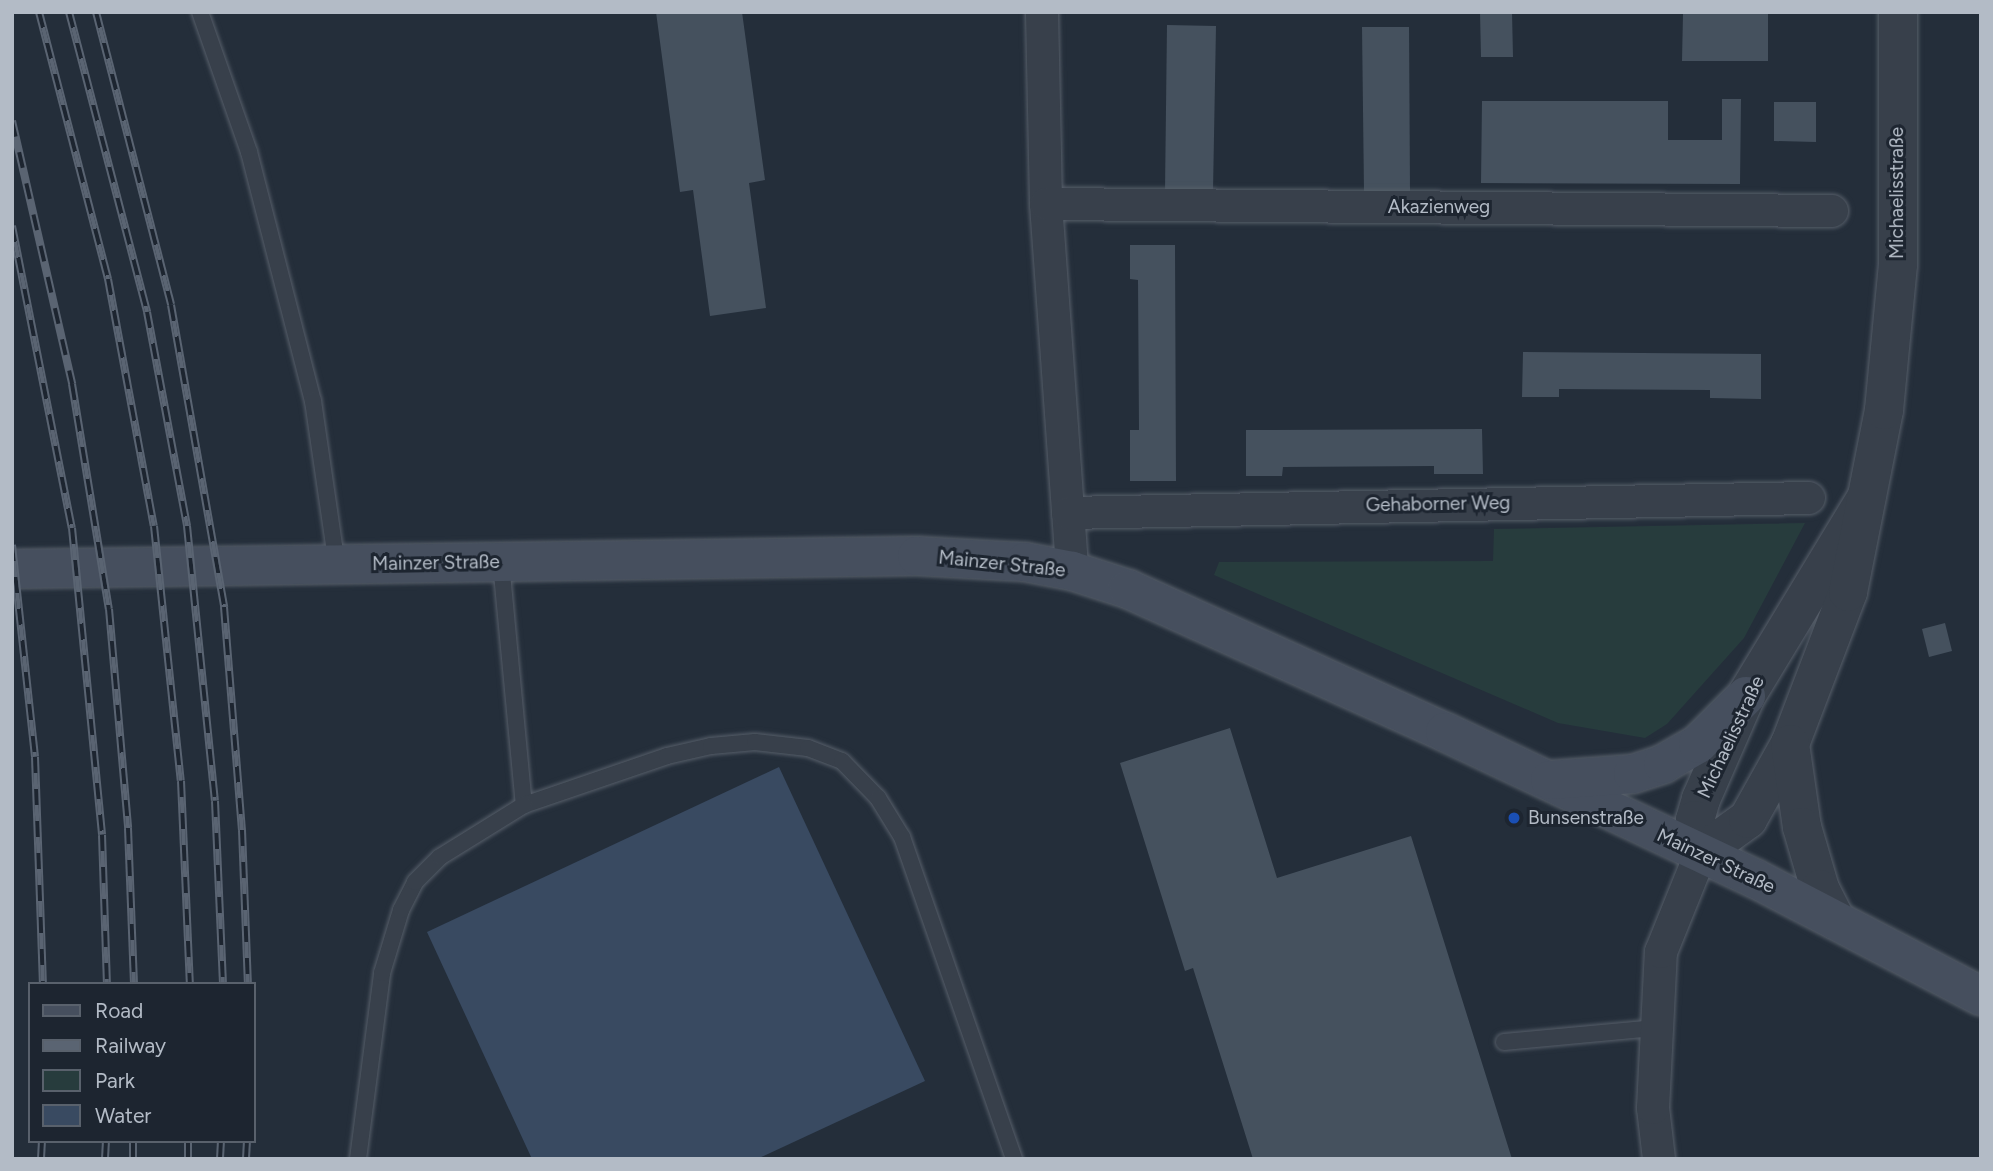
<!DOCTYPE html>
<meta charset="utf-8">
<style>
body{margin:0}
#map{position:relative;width:1993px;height:1171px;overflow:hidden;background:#242e3a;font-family:Figtree,sans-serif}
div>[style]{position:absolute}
.green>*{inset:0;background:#273c3d}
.water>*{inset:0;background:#394a61}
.building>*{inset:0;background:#45515e}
.roads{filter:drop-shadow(0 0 2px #565e69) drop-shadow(0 0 2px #565e69)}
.service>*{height:16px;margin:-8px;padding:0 8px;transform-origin:8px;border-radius:8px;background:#38404b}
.minor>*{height:32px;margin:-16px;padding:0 16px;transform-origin:16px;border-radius:16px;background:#38404b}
.tertiary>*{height:38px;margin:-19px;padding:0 19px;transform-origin:19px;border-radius:19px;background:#38404b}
.secondary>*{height:38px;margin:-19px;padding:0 19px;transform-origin:19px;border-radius:19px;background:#464f5e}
.rail>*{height:8px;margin-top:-4px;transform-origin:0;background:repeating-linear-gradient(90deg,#1d2530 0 16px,#5a6472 0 32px);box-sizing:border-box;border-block:2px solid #5a6472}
.dots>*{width:19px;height:19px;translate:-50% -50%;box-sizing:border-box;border:4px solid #1d2530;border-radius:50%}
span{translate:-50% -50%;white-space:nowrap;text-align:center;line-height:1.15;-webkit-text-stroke:6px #1d2530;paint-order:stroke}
.street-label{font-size:19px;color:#b3bbc6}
.poi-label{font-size:19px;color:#b3bbc6}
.left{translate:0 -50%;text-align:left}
.frame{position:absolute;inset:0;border:14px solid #b3bbc6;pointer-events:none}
.legend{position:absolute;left:28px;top:982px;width:228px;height:161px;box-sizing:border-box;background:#1d2530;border:2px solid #59616c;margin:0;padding:9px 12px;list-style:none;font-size:21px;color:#b3bbc6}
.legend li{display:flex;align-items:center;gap:14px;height:35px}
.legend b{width:35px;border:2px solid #59616c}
</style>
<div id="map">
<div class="green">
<div style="clip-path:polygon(1805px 523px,1744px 638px,1667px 724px,1645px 738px,1558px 723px,1214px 575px,1219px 562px,1493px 561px,1494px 529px)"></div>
</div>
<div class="water">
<div style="clip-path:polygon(779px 767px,925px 1081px,757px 1159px,532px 1159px,427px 932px)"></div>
</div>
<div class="building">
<div style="clip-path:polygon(656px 12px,742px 12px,765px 180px,749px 183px,766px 308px,710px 316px,693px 190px,680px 192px)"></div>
<div style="clip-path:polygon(1480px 12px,1512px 12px,1513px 57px,1481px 57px)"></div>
<div style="clip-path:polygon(1683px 14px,1768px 14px,1768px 61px,1682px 61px)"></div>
<div style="clip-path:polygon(1167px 25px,1216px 26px,1213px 191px,1165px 191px)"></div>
<div style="clip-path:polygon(1362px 27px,1409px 27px,1410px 191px,1364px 192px)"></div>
<div style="clip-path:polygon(1722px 99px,1741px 99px,1740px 184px,1481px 183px,1482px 101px,1668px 101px,1668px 140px,1722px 140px)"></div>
<div style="clip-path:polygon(1774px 102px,1816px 102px,1816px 142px,1774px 141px)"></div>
<div style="clip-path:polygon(1130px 245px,1175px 245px,1176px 481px,1130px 481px,1130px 430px,1139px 430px,1138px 280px,1130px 279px)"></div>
<div style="clip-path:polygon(1523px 352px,1761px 354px,1761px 399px,1710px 398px,1710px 390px,1559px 389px,1559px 397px,1522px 397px)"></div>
<div style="clip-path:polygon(1482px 429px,1483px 474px,1434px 474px,1434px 466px,1283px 467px,1282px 476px,1246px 476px,1246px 430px)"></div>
<div style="clip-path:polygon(1945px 623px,1952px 651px,1929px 657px,1922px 629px)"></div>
<div style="clip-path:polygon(1230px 728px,1277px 878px,1411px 836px,1512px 1159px,1253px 1159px,1193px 968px,1185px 971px,1120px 763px)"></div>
</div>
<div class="roads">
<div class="service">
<div style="left:200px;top:12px;width:148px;rotate:70.7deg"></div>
<div style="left:249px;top:152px;width:257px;rotate:75.6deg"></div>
<div style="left:313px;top:401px;width:166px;rotate:81.7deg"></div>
<div style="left:501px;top:563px;width:243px;rotate:84.6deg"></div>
<div style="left:524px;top:805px;width:151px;rotate:-18.9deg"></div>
<div style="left:667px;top:756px;width:45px;rotate:-12.8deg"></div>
<div style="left:711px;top:746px;width:44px;rotate:-5.2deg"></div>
<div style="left:755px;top:742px;width:53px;rotate:6.5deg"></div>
<div style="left:808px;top:748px;width:36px;rotate:21deg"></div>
<div style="left:842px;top:761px;width:52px;rotate:45.8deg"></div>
<div style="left:878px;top:798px;width:46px;rotate:58.4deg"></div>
<div style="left:902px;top:837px;width:341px;rotate:70.8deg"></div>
<div style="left:1504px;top:1042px;width:153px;rotate:-5.3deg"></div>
<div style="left:358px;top:1159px;width:188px;rotate:-82.6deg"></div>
<div style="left:382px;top:973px;width:66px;rotate:-73.2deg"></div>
<div style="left:401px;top:910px;width:31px;rotate:-63deg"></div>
<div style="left:415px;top:882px;width:35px;rotate:-45deg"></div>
<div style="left:440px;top:857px;width:99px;rotate:-31.8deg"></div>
</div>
<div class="minor">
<div style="left:1042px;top:12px;width:192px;rotate:88.8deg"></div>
<div style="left:1046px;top:204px;width:368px;rotate:85.9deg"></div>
<div style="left:1046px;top:204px;width:786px;rotate:0.51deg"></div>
<div style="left:1068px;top:513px;width:741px;rotate:-1.16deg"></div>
<div style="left:1659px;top:1159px;width:51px;rotate:-96.7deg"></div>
<div style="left:1653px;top:1108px;width:156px;rotate:-87.1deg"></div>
<div style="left:1661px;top:952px;width:107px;rotate:-68deg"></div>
</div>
<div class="tertiary">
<div style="left:1866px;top:498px;width:232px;rotate:121.2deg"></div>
<div style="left:1746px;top:696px;width:112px;rotate:113.6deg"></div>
<div style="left:1701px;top:799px;width:22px;rotate:106deg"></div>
<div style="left:1695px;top:820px;width:34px;rotate:80deg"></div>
<div style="left:1701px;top:853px;width:58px;rotate:-35.9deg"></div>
<div style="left:1748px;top:819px;width:86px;rotate:-60.8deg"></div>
<div style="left:1790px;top:744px;width:163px;rotate:-69.1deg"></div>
<div style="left:1848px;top:592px;width:186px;rotate:-78.8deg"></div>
<div style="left:1884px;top:410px;width:146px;rotate:-84.5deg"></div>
<div style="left:1898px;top:265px;width:253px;rotate:-90deg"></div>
<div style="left:1790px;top:744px;width:84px;rotate:81.8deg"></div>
<div style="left:1802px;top:827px;width:65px;rotate:73.8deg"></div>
<div style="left:1820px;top:889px;width:35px;rotate:63deg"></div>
</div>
<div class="secondary">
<div style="left:12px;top:569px;width:905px;rotate:-0.82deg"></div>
<div style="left:917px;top:556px;width:108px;rotate:3.2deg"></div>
<div style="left:1025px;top:562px;width:48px;rotate:10.8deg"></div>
<div style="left:1072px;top:571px;width:59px;rotate:17.8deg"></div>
<div style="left:1128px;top:589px;width:348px;rotate:24.3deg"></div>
<div style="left:1445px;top:732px;width:344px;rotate:25.3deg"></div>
<div style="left:1756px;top:879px;width:254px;rotate:27.5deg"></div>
<div style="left:1550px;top:780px;width:83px;rotate:-4.1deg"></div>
<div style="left:1633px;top:774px;width:32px;rotate:-18deg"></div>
<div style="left:1663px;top:764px;width:40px;rotate:-29.7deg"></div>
<div style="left:1698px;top:744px;width:68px;rotate:-45deg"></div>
</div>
</div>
<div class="rail">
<div style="left:39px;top:12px;width:276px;rotate:75.5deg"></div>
<div style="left:108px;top:279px;width:251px;rotate:79.5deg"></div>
<div style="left:154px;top:526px;width:256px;rotate:84deg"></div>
<div style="left:181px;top:781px;width:203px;rotate:87.5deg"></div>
<div style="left:69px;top:12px;width:310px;rotate:75.4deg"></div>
<div style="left:147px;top:312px;width:218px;rotate:79.4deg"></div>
<div style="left:187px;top:526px;width:276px;rotate:84.2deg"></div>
<div style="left:215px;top:801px;width:183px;rotate:87.5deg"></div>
<div style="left:96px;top:12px;width:302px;rotate:75.6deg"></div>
<div style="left:171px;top:305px;width:307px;rotate:80deg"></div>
<div style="left:224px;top:607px;width:224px;rotate:85.4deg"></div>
<div style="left:242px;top:830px;width:154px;rotate:87.8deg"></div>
<div style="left:12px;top:121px;width:270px;rotate:77.1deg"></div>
<div style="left:72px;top:384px;width:228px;rotate:80.7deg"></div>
<div style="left:109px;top:609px;width:220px;rotate:85deg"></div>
<div style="left:128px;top:828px;width:156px;rotate:87.8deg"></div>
<div style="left:12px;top:226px;width:308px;rotate:78.8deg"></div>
<div style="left:72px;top:528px;width:308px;rotate:84.4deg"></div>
<div style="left:102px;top:835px;width:149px;rotate:88.1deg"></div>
<div style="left:12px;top:545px;width:213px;rotate:83.8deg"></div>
<div style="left:35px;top:757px;width:227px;rotate:88deg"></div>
<div style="left:41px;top:1159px;width:18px;rotate:-87deg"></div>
<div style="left:105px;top:1159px;width:18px;rotate:-87deg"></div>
<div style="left:133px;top:1159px;width:18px;rotate:-90deg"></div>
<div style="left:188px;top:1159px;width:18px;rotate:-90deg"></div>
<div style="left:220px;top:1159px;width:18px;rotate:-87deg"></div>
<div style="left:246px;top:1159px;width:18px;rotate:-87deg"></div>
</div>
<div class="dots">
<div style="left:1514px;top:818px;background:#1a4fb4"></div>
</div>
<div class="street-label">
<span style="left:1897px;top:193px;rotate:-90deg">Michaelisstraße</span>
<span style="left:1439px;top:207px">Akazienweg</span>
<span style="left:1438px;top:504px;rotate:-1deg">Gehaborner Weg</span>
<span style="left:436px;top:563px;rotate:-1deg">Mainzer Straße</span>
<span style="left:1002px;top:564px;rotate:6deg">Mainzer Straße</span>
<span style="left:1731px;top:737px;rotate:-65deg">Michaelisstraße</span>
<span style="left:1716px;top:861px;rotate:25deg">Mainzer Straße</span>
</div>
<div class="poi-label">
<span class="left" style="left:1528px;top:818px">Bunsenstraße</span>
</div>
<div class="frame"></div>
<ul class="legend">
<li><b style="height:9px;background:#464f5e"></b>Road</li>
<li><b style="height:9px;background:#5a6472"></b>Railway</li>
<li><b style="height:19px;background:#273c3d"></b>Park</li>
<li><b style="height:19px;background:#394a61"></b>Water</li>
</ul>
</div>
